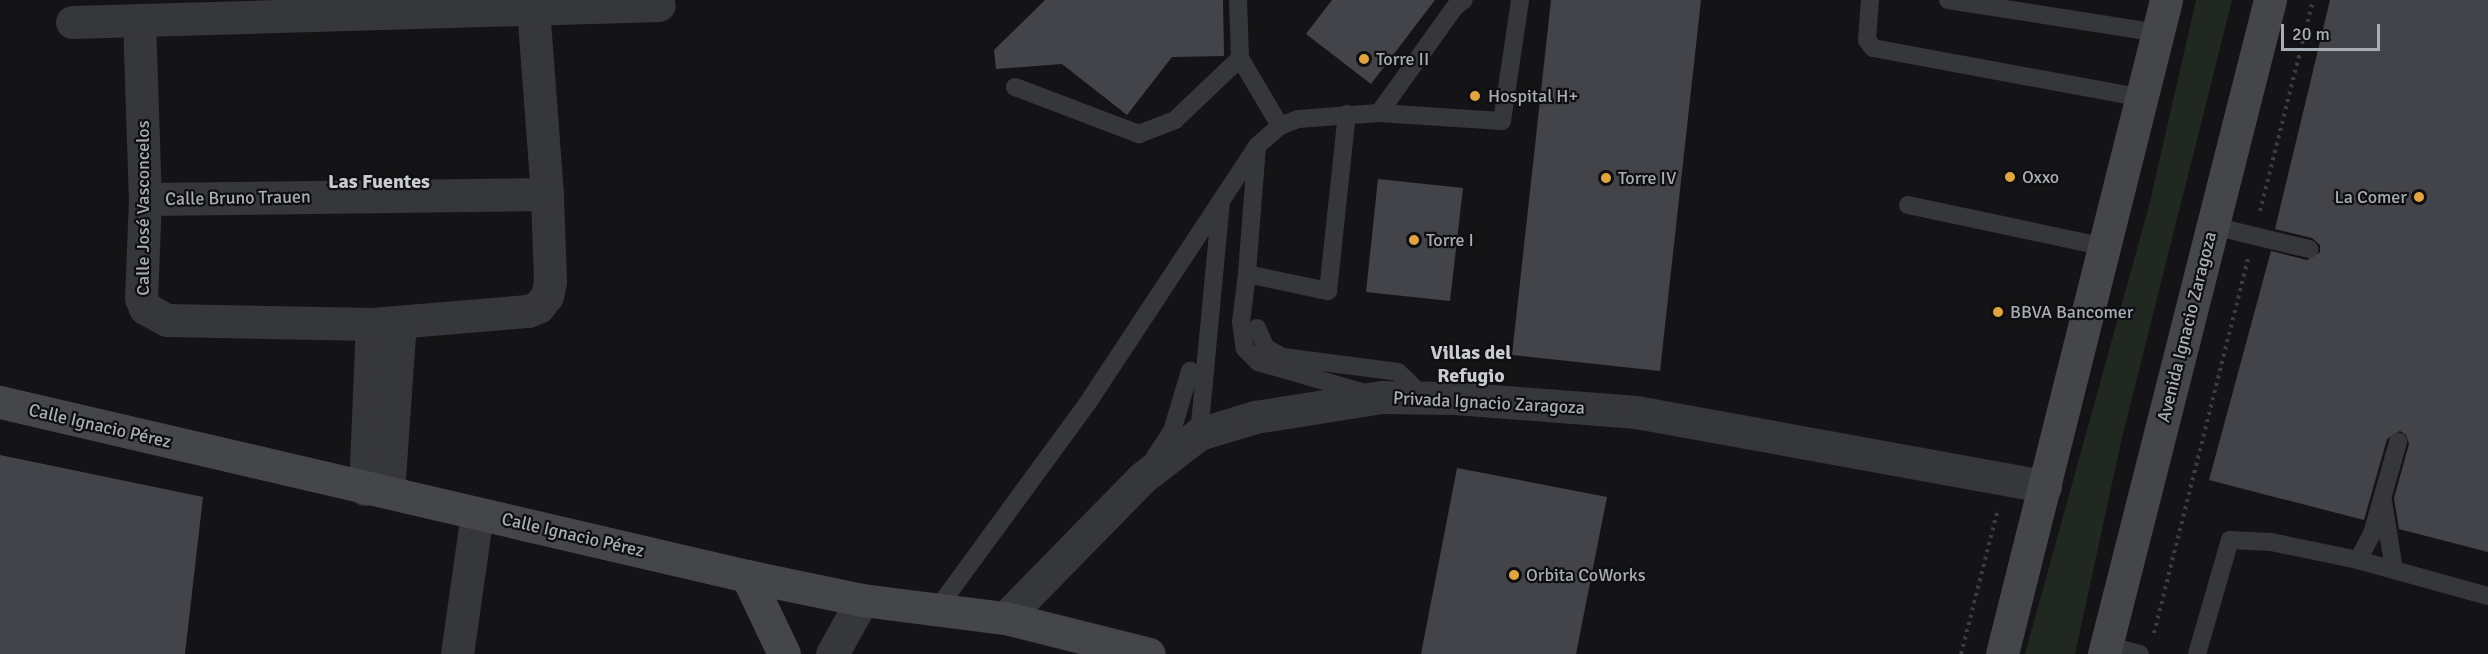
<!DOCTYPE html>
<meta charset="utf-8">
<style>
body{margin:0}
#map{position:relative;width:2488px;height:654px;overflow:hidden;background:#141416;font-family:Signika,sans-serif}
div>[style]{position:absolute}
.green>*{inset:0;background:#212821}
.building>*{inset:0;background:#434449}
.path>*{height:4px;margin-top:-2px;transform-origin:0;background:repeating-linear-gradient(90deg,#3c3d41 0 3px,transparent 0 7.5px)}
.lane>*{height:18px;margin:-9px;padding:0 9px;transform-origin:9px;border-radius:9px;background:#36373a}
.street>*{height:33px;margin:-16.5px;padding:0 16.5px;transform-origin:16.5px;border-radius:16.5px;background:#36373a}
.secondary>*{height:33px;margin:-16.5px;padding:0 16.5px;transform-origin:16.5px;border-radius:16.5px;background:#44464a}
.dots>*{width:16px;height:16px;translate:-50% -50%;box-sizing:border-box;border:3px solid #0f0f11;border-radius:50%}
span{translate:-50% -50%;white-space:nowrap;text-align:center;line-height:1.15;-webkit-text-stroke:4.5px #0f0f11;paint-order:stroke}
.poi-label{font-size:18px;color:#a7acb5}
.left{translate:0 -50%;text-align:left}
.right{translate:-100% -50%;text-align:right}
.street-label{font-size:18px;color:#a7acb5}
.neighbourhood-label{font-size:20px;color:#c8cbd1;font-weight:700}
.scale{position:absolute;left:2281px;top:24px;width:99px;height:27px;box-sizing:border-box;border:3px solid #a7acb5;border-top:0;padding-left:8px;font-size:18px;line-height:21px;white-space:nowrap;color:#a7acb5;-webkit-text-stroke:4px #0f0f11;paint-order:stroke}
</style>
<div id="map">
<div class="green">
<div style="clip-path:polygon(2196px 0,2232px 0,2121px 442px,2075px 654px,2025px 654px,2149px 206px)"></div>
</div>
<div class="building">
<div style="clip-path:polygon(1045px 0,1223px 0,1224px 56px,1172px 57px,1127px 115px,1062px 64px,996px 69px,994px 50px)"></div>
<div style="clip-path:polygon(1332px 0,1435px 0,1371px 84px,1306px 34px)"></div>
<div style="clip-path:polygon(1551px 0,1701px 0,1660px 371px,1512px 355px)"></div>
<div style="clip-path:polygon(2330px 0,2488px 0,2488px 552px,2399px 529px,2394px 498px,2409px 444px,2406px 435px,2400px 431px,2387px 439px,2364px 520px,2209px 480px,2271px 251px,2307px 260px,2320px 252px,2320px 245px,2312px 238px,2275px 229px)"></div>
<div style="clip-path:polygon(1378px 179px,1463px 188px,1450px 301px,1366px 292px)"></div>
<div style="clip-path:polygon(0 455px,203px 497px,185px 654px,0 654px)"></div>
<div style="clip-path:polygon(1457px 468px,1607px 497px,1576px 654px,1421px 654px)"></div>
</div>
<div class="path">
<div style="left:2260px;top:211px;width:218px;rotate:-75.9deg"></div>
<div style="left:2154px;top:633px;width:386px;rotate:-75.9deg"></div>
<div style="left:1961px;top:654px;width:150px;rotate:-75.7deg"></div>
</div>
<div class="lane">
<div style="left:1238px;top:0;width:58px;rotate:88deg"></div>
<div style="left:1240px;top:58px;width:79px;rotate:59.5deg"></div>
<div style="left:1870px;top:0;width:40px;rotate:94.3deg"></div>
<div style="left:1867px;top:40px;width:10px;rotate:53deg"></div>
<div style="left:1873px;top:48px;width:274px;rotate:10.5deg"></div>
<div style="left:1948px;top:0;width:214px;rotate:8.9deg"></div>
<div style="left:1015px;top:87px;width:133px;rotate:20.8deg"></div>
<div style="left:1139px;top:134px;width:39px;rotate:-21deg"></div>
<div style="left:1175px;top:120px;width:90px;rotate:-43.6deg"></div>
<div style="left:1379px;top:113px;width:130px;rotate:-54.4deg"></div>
<div style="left:1455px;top:7px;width:11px;rotate:-38deg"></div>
<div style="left:1257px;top:146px;width:128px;rotate:94.5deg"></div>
<div style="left:1247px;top:274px;width:83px;rotate:11.9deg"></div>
<div style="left:1328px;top:291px;width:178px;rotate:-83.9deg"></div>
<div style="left:1908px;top:205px;width:201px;rotate:12deg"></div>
<div style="left:2213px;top:226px;width:99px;rotate:13.5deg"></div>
<div style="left:1247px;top:274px;width:48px;rotate:97.1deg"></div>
<div style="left:1241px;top:322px;width:27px;rotate:82deg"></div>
<div style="left:1245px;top:349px;width:18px;rotate:45deg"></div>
<div style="left:1258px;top:362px;width:111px;rotate:16.2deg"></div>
<div style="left:1257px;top:328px;width:22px;rotate:66deg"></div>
<div style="left:1266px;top:348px;width:19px;rotate:28deg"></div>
<div style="left:1283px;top:357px;width:116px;rotate:7.4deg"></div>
<div style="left:1398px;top:372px;width:35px;rotate:44deg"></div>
<div style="left:1199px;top:434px;width:233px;rotate:-84.6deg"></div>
<div style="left:1155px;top:457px;width:31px;rotate:-57deg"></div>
<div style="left:1172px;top:431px;width:63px;rotate:-73.3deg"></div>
<div style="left:2383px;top:501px;width:70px;rotate:80.9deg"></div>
<div style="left:2358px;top:560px;width:30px;rotate:-62deg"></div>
<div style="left:2372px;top:534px;width:96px;rotate:-74.2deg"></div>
<div style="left:937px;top:609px;width:254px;rotate:-53.8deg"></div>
<div style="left:1087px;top:404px;width:310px;rotate:-56.6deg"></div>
<div style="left:1258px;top:145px;width:29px;rotate:-41deg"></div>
<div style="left:1280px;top:126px;width:19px;rotate:-21deg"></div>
<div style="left:1298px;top:119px;width:81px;rotate:-4.2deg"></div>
<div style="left:1379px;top:113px;width:123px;rotate:3.7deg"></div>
<div style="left:1502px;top:121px;width:122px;rotate:-81.5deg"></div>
<div style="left:2106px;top:645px;width:35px;rotate:15deg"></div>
<div style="left:2197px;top:654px;width:119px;rotate:-73.9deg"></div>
<div style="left:2230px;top:540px;width:41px;rotate:2.8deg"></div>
<div style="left:2271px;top:542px;width:89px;rotate:11.7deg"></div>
<div style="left:2358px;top:560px;width:135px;rotate:15.5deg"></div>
</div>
<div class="street">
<div style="left:139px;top:20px;width:179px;rotate:88.1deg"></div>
<div style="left:145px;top:199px;width:99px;rotate:92.3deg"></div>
<div style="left:141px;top:298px;width:11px;rotate:68deg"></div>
<div style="left:145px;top:308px;width:25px;rotate:29deg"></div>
<div style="left:167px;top:320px;width:205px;rotate:1.1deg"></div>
<div style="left:372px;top:324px;width:157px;rotate:-4.8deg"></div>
<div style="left:528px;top:311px;width:11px;rotate:-22deg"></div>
<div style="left:538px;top:307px;width:14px;rotate:-51deg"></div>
<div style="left:547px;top:296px;width:14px;rotate:-78deg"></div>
<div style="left:550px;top:282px;width:88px;rotate:-92deg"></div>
<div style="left:547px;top:194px;width:186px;rotate:-94.3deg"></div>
<div style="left:72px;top:22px;width:587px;rotate:-1.66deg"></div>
<div style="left:145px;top:199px;width:402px;rotate:-0.7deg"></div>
<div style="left:365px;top:489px;width:165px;rotate:-87.6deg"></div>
<div style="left:388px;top:492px;width:170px;rotate:-86deg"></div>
<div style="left:1005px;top:618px;width:196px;rotate:-45.6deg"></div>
<div style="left:1142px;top:478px;width:72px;rotate:-37.7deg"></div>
<div style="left:1199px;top:434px;width:59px;rotate:-16.9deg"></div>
<div style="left:1255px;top:417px;width:128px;rotate:-9deg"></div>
<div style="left:1381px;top:397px;width:74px;rotate:0.8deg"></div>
<div style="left:1455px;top:398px;width:182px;rotate:4.4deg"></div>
<div style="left:1636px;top:412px;width:416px;rotate:10.3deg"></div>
<div style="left:457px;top:654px;width:142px;rotate:-81.9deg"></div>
<div style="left:832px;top:654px;width:62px;rotate:-60.9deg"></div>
</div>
<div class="secondary">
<div style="left:0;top:402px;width:767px;rotate:13.11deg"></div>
<div style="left:747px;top:576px;width:117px;rotate:11.8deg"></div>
<div style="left:862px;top:600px;width:144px;rotate:7.2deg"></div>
<div style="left:1005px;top:618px;width:148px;rotate:14deg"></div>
<div style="left:747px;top:576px;width:86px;rotate:64.6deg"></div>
<div style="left:2002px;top:654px;width:674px;rotate:-75.92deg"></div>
<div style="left:2104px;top:654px;width:675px;rotate:-75.76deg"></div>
</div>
<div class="dots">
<div style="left:1364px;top:59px;background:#e0a542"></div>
<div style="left:1475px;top:96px;background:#e0a542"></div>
<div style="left:2010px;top:177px;background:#e0a542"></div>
<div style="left:1606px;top:178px;background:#e0a542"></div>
<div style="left:2419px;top:197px;background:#e0a542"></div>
<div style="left:1414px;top:240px;background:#e0a542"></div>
<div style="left:1998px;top:312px;background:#e0a542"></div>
<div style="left:1514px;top:575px;background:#e0a542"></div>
</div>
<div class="poi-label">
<span class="left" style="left:1376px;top:59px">Torre II</span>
<span class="left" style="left:1488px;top:96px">Hospital H+</span>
<span class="left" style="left:2022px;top:177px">Oxxo</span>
<span class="left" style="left:1618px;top:178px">Torre IV</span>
<span class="right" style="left:2407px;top:197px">La Comer</span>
<span class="left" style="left:1426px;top:240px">Torre I</span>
<span class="left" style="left:2010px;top:312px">BBVA Bancomer</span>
<span class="left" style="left:1526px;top:575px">Orbita CoWorks</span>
</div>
<div class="street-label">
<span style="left:238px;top:198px;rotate:-1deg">Calle Bruno Trauen</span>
<span style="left:143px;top:208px;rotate:-90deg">Calle José Vasconcelos</span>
<span style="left:2187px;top:327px;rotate:-76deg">Avenida Ignacio Zaragoza</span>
<span style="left:1489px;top:403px;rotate:3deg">Privada Ignacio Zaragoza</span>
<span style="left:100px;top:426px;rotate:13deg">Calle Ignacio Pérez</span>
<span style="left:573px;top:535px;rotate:13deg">Calle Ignacio Pérez</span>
</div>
<div class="neighbourhood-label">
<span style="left:379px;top:181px">Las Fuentes</span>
<span style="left:1471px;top:364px">Villas del<br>Refugio</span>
</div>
<div class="scale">20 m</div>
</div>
